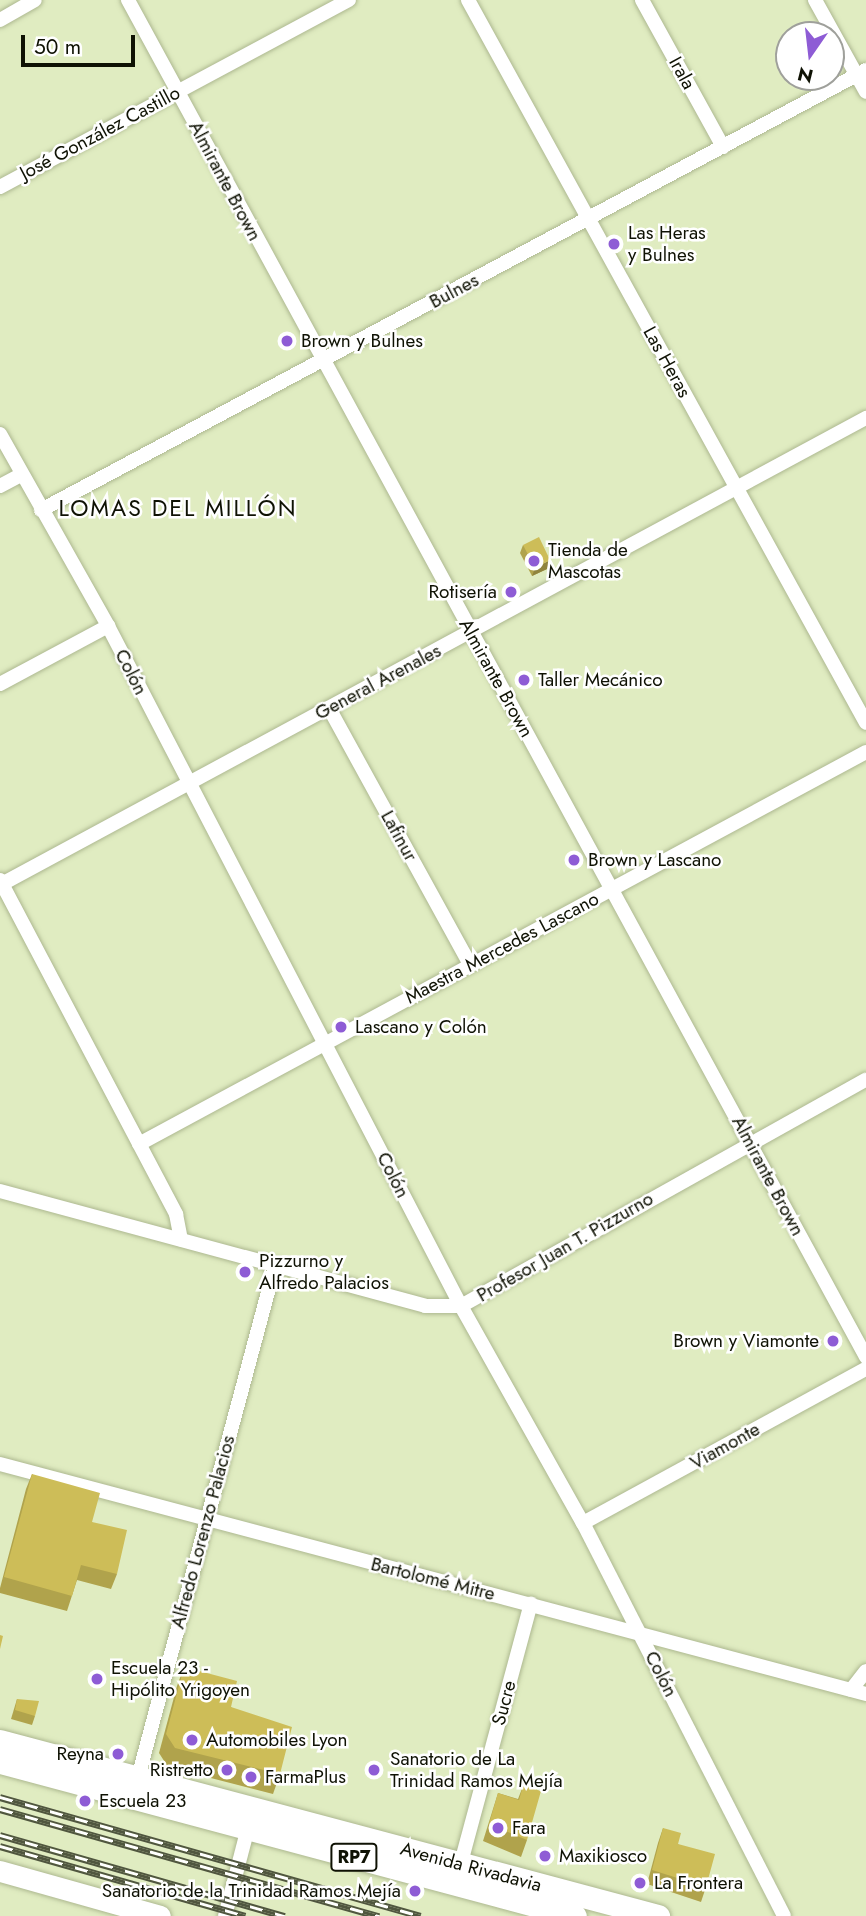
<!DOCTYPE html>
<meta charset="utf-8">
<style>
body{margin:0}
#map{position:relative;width:866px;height:1916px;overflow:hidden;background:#e0ecc1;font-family:Jost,sans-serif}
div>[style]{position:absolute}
.roads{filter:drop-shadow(0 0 2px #adb890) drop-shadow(0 0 2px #adb890)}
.minor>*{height:14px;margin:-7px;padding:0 7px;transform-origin:7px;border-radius:7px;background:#fff}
.secondary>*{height:21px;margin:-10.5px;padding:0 10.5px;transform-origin:10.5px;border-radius:10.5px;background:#fff}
.primary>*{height:23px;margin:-11.5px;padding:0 11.5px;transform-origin:11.5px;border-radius:11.5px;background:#fff}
.rail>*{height:7px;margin-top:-3.5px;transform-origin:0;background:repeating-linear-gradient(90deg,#fff 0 13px,#50563f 0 26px);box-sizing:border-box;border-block:2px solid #50563f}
.wall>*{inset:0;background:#b0a34c}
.shaded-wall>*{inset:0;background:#90843e}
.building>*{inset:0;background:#cdbd58}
.dots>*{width:19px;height:19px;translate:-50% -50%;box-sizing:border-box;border:4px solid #fff;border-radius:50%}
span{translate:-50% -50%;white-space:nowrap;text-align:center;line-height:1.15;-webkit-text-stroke:5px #fff;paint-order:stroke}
.shield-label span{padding:2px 5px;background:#fff;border:2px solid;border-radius:5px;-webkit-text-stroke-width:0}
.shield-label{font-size:18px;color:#0f1204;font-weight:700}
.street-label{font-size:19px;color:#0f1204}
.poi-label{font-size:19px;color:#0f1204}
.left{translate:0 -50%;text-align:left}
.right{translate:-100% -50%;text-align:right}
.quarter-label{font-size:23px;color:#0f1204;letter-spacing:2px}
.north{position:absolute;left:775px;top:21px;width:70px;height:70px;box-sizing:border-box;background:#fff;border:2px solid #9fa09b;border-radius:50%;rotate:194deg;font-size:19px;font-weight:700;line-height:28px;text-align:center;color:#0f1204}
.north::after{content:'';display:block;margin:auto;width:24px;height:32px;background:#8e5cd5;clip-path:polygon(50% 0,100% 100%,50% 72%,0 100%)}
.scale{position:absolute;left:21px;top:35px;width:114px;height:32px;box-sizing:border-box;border:4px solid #0f1204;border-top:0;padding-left:9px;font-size:21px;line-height:24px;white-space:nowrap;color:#0f1204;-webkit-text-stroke:5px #fff;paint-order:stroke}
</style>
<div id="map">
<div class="roads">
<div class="minor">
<div style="left:128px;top:0;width:1545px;rotate:61.46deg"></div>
<div style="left:468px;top:0;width:825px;rotate:61.17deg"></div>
<div style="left:642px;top:0;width:168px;rotate:61.1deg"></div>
<div style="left:815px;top:0;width:105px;rotate:61deg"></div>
<div style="left:0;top:20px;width:40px;rotate:-29.7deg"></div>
<div style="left:0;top:187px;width:396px;rotate:-28.2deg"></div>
<div style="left:0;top:434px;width:220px;rotate:60.6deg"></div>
<div style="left:108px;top:626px;width:766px;rotate:62.57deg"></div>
<div style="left:461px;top:1306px;width:249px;rotate:60.7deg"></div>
<div style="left:583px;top:1523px;width:441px;rotate:62.9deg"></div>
<div style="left:0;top:486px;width:24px;rotate:-28deg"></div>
<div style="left:41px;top:510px;width:935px;rotate:-28.07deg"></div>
<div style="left:0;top:684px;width:123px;rotate:-28.2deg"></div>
<div style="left:329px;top:708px;width:292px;rotate:61.2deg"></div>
<div style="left:0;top:880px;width:378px;rotate:62.2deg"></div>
<div style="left:176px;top:1214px;width:26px;rotate:79deg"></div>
<div style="left:0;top:885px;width:984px;rotate:-28.34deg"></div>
<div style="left:139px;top:1144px;width:826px;rotate:-28.33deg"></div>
<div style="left:0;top:1191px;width:440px;rotate:15.1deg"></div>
<div style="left:425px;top:1306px;width:36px"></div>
<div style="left:461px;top:1306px;width:464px;rotate:-29.2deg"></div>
<div style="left:0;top:1464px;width:896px;rotate:14.87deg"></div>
<div style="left:583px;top:1523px;width:322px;rotate:-28.6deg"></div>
<div style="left:851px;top:1690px;width:24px;rotate:-52deg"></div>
<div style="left:136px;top:1785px;width:537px;rotate:-75.01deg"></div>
<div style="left:459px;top:1870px;width:276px;rotate:-74.9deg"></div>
<div style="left:225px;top:1916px;width:91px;rotate:-75.4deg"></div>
</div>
<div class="secondary">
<div style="left:0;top:1871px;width:166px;rotate:15.7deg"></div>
</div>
<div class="primary">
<div style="left:0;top:1741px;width:681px;rotate:14.89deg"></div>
<div style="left:0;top:1762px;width:595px;rotate:14.99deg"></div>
</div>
</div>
<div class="rail">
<div style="left:0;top:1797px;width:437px;rotate:15.8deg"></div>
<div style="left:0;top:1809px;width:394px;rotate:15.8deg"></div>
<div style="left:0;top:1835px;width:296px;rotate:15.9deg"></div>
<div style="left:0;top:1846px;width:255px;rotate:15.9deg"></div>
</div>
<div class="wall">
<div style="clip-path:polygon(523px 545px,547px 569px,532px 576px,520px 553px)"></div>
<div style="clip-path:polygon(32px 1474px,92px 1522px,117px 1574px,111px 1589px,77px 1580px,67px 1611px,0 1593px,0 1588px,26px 1489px)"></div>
<div style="clip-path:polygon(184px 1667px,231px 1707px,280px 1774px,273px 1794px,168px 1767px,159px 1753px,177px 1686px)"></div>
<div style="clip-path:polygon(17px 1699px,35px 1716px,32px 1725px,11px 1719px)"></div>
<div style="clip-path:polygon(523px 1786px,527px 1840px,521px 1857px,483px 1841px,498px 1793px,518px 1799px)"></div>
<div style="clip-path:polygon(663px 1828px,678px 1844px,706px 1887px,701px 1902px,647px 1884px,658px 1843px)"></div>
</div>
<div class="shaded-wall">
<div style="clip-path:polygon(550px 560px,547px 569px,532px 576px,535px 568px)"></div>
</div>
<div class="building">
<div style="clip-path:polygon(539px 537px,550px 560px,535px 568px,523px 545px)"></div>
<div style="clip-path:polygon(32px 1474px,100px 1493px,92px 1522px,127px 1530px,117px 1574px,81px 1565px,72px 1596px,4px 1577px)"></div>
<div style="clip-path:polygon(0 1635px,3px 1636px,0 1649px)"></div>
<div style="clip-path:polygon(184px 1667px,237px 1681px,231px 1707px,292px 1727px,280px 1774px,175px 1748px,166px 1734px)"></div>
<div style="clip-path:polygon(17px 1699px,39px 1701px,35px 1716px,15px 1710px)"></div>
<div style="clip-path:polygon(523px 1786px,541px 1791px,527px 1840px,489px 1824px,498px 1793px,519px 1800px)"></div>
<div style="clip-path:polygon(663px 1828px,681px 1833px,678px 1844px,715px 1854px,706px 1887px,652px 1870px)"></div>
</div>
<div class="dots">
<div style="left:614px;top:244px;background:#8e5cd5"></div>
<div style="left:287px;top:341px;background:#8e5cd5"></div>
<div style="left:534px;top:561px;background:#8e5cd5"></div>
<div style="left:511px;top:592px;background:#8e5cd5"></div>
<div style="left:524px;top:680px;background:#8e5cd5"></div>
<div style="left:574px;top:860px;background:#8e5cd5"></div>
<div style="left:341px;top:1027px;background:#8e5cd5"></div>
<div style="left:245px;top:1272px;background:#8e5cd5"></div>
<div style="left:833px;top:1341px;background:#8e5cd5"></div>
<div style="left:97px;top:1679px;background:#8e5cd5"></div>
<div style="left:192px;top:1740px;background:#8e5cd5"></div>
<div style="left:118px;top:1754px;background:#8e5cd5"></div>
<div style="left:227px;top:1770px;background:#8e5cd5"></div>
<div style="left:374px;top:1770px;background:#8e5cd5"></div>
<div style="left:251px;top:1777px;background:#8e5cd5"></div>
<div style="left:85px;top:1801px;background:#8e5cd5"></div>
<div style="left:498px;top:1828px;background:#8e5cd5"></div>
<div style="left:545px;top:1856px;background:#8e5cd5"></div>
<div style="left:640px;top:1883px;background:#8e5cd5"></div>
<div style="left:415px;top:1891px;background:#8e5cd5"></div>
</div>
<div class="shield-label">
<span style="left:354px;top:1857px">RP7</span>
</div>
<div class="street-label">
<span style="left:682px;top:73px;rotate:61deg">Irala</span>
<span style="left:100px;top:133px;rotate:-28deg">José González Castillo</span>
<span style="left:225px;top:181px;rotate:62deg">Almirante Brown</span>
<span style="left:454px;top:291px;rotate:-28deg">Bulnes</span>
<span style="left:667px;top:362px;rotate:61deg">Las Heras</span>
<span style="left:131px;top:672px;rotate:63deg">Colón</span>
<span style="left:496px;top:678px;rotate:61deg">Almirante Brown</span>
<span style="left:378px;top:682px;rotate:-28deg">General Arenales</span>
<span style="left:399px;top:836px;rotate:61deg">Lafinur</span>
<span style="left:502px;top:948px;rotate:-28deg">Maestra Mercedes Lascano</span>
<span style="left:393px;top:1175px;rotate:63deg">Colón</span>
<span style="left:768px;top:1176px;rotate:62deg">Almirante Brown</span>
<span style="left:565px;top:1247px;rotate:-30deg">Profesor Juan T. Pizzurno</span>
<span style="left:725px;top:1446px;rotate:-29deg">Viamonte</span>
<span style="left:203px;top:1532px;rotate:-75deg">Alfredo Lorenzo Palacios</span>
<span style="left:433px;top:1579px;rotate:14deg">Bartolomé Mitre</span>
<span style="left:661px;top:1674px;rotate:63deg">Colón</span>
<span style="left:504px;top:1703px;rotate:-75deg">Sucre</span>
<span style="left:471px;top:1867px;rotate:15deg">Avenida Rivadavia</span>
</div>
<div class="poi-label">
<span class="left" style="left:628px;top:244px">Las Heras<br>y Bulnes</span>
<span class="left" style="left:301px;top:341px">Brown y Bulnes</span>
<span class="left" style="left:548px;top:561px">Tienda de<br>Mascotas</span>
<span class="right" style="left:497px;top:592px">Rotisería</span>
<span class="left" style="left:538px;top:680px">Taller Mecánico</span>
<span class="left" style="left:588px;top:860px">Brown y Lascano</span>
<span class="left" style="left:355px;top:1027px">Lascano y Colón</span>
<span class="left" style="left:259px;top:1272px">Pizzurno y<br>Alfredo Palacios</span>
<span class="right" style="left:819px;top:1341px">Brown y Viamonte</span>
<span class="left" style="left:111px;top:1679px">Escuela 23 -<br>Hipólito Yrigoyen</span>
<span class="left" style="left:206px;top:1740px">Automobiles Lyon</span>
<span class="right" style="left:104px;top:1754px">Reyna</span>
<span class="left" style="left:390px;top:1770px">Sanatorio de La<br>Trinidad Ramos Mejía</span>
<span class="right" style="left:213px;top:1770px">Ristretto</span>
<span class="left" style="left:265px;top:1777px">FarmaPlus</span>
<span class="left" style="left:99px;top:1801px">Escuela 23</span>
<span class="left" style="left:512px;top:1828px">Fara</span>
<span class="left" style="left:559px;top:1856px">Maxikiosco</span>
<span class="left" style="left:654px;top:1883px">La Frontera</span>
<span class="right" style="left:401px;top:1891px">Sanatorio de la Trinidad Ramos Mejía</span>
</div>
<div class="quarter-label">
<span style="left:178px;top:508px">LOMAS DEL MILLÓN</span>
</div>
<div class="north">N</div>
<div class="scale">50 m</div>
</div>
